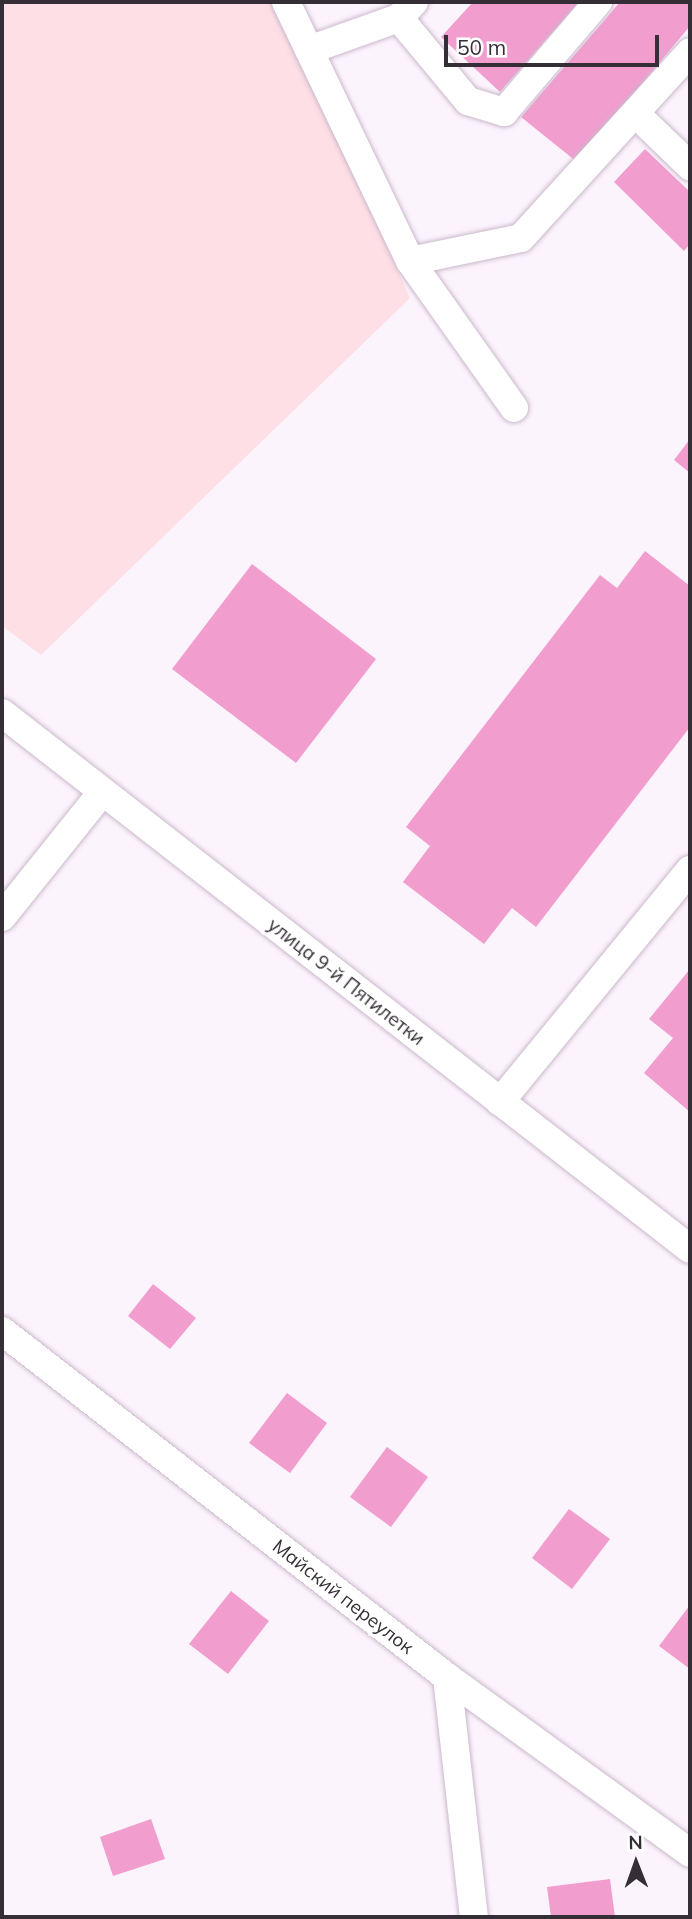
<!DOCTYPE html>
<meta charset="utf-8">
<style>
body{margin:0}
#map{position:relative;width:692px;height:1919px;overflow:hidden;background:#fcf4fd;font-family:Mulish,sans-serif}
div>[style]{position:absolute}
.green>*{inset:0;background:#fedfe5}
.building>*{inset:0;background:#f19dce}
.roads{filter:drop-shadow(0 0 2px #cbb8cc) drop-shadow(0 0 2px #cbb8cc)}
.minor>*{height:28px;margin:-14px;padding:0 14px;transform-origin:14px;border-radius:14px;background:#fff}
span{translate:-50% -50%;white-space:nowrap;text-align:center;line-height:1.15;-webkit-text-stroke:7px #fff;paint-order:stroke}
.street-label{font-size:19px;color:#352e36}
.frame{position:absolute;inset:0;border:4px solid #352e36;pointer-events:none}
.north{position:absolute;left:601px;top:1828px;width:70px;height:70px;-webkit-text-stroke:5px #fff;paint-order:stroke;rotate:359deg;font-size:19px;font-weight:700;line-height:28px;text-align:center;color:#352e36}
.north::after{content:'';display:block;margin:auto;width:24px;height:32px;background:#352e36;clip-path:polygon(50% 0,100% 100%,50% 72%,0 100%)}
.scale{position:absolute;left:444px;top:35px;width:215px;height:32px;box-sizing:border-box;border:4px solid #352e36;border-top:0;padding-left:9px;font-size:21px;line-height:24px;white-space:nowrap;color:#352e36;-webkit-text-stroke:5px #fff;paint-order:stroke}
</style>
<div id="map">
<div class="green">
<div style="clip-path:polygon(2px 2px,278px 2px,410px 298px,41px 655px,2px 626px)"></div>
</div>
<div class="building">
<div style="clip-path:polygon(473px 2px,579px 2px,500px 92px,441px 37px)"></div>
<div style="clip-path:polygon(620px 2px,690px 2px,690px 26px,577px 162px,521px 117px)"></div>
<div style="clip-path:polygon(645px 149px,690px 192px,690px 244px,684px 251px,614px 182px)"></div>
<div style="clip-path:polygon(690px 439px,690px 473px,674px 460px)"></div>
<div style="clip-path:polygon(645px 551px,690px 586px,690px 727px,536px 927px,512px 908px,484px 944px,403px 882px,430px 846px,406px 827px,600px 575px,617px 588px)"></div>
<div style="clip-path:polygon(252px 564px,376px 659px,296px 763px,172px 669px)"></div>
<div style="clip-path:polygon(690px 969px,690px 1112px,644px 1073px,673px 1038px,649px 1019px)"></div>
<div style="clip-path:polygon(153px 1284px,196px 1318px,170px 1349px,128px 1316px)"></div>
<div style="clip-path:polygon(287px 1393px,327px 1423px,290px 1473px,249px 1443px)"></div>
<div style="clip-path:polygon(387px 1447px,428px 1477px,391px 1527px,350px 1497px)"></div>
<div style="clip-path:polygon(569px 1509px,610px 1539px,572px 1589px,532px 1558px)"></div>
<div style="clip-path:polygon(231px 1591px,269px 1621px,228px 1674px,189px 1644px)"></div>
<div style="clip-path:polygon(690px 1605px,690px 1669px,659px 1646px)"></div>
<div style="clip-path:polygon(151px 1819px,165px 1859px,113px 1876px,100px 1837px)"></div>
<div style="clip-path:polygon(610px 1879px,615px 1917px,551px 1917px,547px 1887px)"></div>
</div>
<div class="roads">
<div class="minor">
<div style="left:286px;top:2px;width:287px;rotate:64.4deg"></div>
<div style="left:410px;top:261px;width:180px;rotate:54.7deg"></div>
<div style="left:399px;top:18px;width:108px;rotate:50.3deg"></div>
<div style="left:468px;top:101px;width:38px;rotate:17deg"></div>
<div style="left:504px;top:112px;width:145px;rotate:-49.5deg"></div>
<div style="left:309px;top:50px;width:96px;rotate:-19.6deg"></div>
<div style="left:399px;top:18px;width:22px;rotate:-47deg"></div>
<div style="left:637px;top:115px;width:74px;rotate:43.9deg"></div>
<div style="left:410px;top:261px;width:113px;rotate:-11.7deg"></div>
<div style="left:521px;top:238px;width:251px;rotate:-47.7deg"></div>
<div style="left:2px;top:713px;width:872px;rotate:37.92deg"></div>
<div style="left:2px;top:917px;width:160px;rotate:-51.3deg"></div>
<div style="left:500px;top:1102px;width:300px;rotate:-50.7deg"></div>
<div style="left:2px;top:1331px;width:564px;rotate:37.87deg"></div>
<div style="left:447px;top:1677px;width:300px;rotate:35.9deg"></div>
<div style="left:447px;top:1677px;width:242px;rotate:83.6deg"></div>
</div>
</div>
<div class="street-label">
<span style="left:346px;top:982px;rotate:38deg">улица 9-й Пятилетки</span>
<span style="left:343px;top:1597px;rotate:38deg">Майский переулок</span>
</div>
<div class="frame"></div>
<div class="north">N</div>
<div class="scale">50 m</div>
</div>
